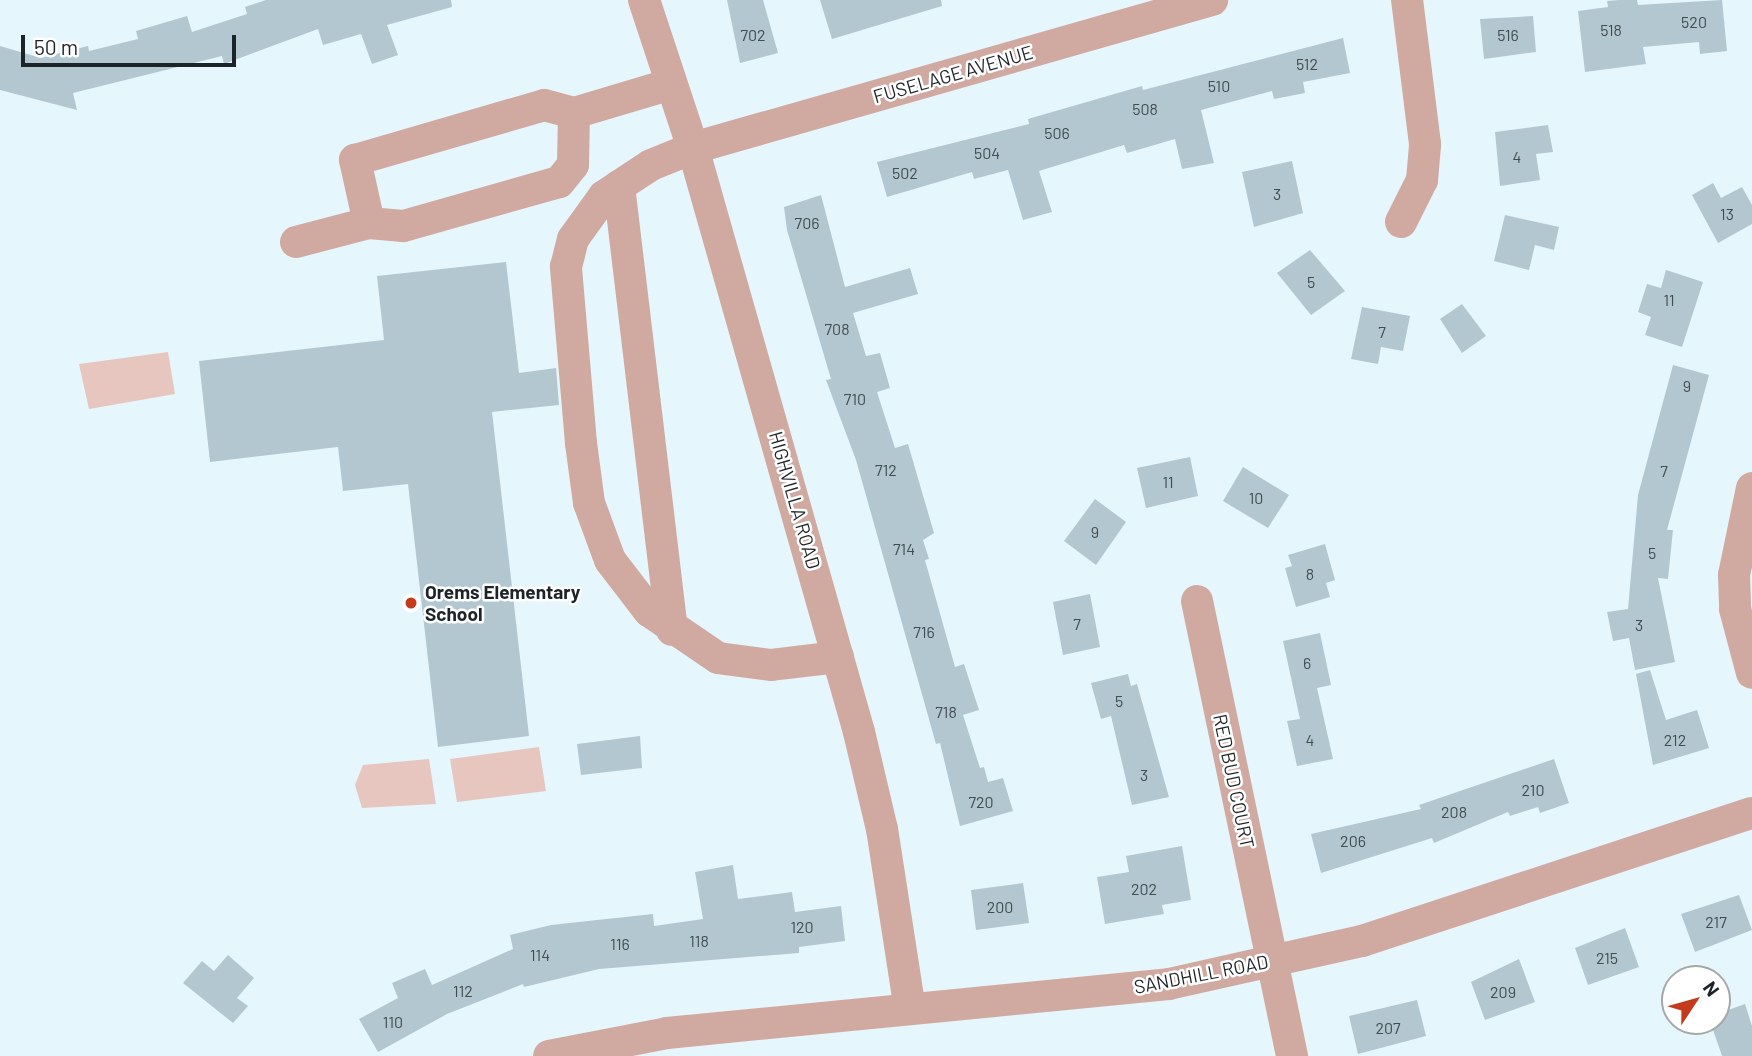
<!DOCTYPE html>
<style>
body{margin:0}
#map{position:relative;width:1752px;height:1056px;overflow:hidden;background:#e6f6fd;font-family:Barlow,sans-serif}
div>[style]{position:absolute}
.green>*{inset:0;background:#e6c6be}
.building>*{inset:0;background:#b3c7d0}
.minor>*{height:32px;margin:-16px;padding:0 16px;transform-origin:16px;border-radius:16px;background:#d0aaa1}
.dots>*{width:19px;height:19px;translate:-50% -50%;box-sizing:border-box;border:4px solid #fff;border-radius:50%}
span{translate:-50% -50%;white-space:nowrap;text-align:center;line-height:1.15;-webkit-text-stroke:5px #fff;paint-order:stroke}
.number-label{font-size:16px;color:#424d51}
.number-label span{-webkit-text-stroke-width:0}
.street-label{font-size:19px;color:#1d2427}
.poi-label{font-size:19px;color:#1d2427;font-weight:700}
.left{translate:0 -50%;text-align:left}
.north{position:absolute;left:1661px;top:965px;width:70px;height:70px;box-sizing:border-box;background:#fff;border:2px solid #a5a7a9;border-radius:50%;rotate:54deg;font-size:19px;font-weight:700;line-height:28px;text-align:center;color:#1d2427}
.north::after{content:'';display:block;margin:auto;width:24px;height:32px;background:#c43a1d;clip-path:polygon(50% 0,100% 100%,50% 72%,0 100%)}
.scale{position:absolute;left:21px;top:35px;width:215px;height:32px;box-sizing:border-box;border:4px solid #1d2427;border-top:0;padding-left:9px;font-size:21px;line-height:24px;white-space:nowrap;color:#1d2427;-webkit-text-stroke:5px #fff;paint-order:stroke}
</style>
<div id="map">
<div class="green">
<div style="clip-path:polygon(168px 352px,175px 394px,89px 409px,79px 364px)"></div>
<div style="clip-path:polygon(539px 747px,546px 791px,457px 802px,450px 759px)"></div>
<div style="clip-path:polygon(429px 759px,436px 804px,362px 808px,355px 785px,363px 765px)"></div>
</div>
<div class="building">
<div style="clip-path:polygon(266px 0,451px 0,452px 7px,387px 25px,398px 55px,372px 64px,361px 34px,323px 45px,318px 29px,224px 64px,222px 56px,73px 93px,77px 110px,0 90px,0 46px,41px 58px,88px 46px,89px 51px,138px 39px,136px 31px,187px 16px,192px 32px,247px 14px,245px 7px)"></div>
<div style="clip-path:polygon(727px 0,763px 0,778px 53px,740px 63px)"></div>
<div style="clip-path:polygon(820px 0,941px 0,942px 6px,832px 39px)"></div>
<div style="clip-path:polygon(1619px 0,1637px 0,1638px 5px,1722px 0,1727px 51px,1700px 54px,1699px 42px,1643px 47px,1646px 64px,1585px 72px,1578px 11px,1608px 7px,1607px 1px)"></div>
<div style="clip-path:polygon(1533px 16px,1536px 52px,1484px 59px,1480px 19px)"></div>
<div style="clip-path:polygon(1343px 38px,1350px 73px,1303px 82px,1305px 93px,1274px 99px,1272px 91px,1201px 110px,1214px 163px,1182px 169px,1175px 139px,1127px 153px,1124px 145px,1039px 171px,1052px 212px,1023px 220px,1008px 170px,974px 179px,972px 172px,887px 197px,877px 162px,1029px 124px,1028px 119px,1142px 86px,1143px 90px)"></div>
<div style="clip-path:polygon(1548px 125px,1553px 152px,1536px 154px,1540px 180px,1500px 186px,1495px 132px)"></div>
<div style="clip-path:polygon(1292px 161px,1303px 213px,1254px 227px,1242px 172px)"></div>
<div style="clip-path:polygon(1713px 183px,1721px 198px,1742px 187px,1752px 205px,1752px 224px,1718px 243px,1692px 195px)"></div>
<div style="clip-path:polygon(821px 195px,845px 287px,910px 268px,918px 294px,853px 313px,866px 356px,880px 353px,890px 388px,877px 392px,895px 448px,908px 444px,934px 533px,923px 540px,929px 559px,925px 560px,955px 667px,964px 664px,979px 710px,963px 715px,980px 768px,984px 767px,988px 782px,1003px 778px,1013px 811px,960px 826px,940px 743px,936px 744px,856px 460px,826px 380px,831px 379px,787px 230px,784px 207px)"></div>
<div style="clip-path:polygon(1505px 215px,1559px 227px,1554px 250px,1535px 245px,1529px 270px,1494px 261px)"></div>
<div style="clip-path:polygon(1310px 250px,1345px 291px,1311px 315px,1277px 273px)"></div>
<div style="clip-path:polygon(506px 262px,519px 373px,556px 368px,559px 405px,492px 412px,529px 736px,438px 747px,408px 484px,343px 491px,338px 447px,210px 462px,199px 361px,384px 340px,377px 276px)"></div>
<div style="clip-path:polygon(1666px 270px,1703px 282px,1682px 347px,1645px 335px,1651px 317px,1638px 312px,1647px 284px,1661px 288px)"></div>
<div style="clip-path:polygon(1462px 304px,1486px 336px,1462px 353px,1440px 319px)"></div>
<div style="clip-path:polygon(1362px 307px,1410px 316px,1403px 351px,1381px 347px,1378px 364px,1351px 359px)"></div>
<div style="clip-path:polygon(1673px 365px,1709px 375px,1667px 530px,1673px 530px,1668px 579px,1658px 578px,1675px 662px,1635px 670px,1629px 638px,1613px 641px,1607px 612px,1628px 609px,1638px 495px)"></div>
<div style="clip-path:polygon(1190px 457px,1198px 496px,1146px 508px,1137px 468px)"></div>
<div style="clip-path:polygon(1243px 467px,1289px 495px,1268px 528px,1223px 501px)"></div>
<div style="clip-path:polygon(1095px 499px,1126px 522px,1096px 565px,1064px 541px)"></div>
<div style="clip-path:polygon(1325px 544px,1335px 580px,1326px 583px,1330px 597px,1296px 607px,1285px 568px,1292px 566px,1288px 555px)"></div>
<div style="clip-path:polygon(1090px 594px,1100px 647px,1063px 655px,1053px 602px)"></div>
<div style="clip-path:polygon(1320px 633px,1331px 685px,1317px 688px,1333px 759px,1297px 766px,1287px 721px,1300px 719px,1283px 641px)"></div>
<div style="clip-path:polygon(1650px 670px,1666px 720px,1697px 710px,1709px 748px,1653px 765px,1636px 674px)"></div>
<div style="clip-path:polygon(1128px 674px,1131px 686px,1137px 684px,1169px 797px,1132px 805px,1111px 716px,1101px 719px,1091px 683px)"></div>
<div style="clip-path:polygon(640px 736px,642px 768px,581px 775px,577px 744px)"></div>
<div style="clip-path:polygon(1554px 759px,1569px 803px,1540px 813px,1538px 807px,1510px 816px,1508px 812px,1434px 843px,1432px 838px,1321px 873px,1311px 834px,1421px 809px,1419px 805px)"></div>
<div style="clip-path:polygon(1182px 846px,1191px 900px,1162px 905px,1164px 914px,1105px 924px,1097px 877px,1129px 872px,1126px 856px)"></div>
<div style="clip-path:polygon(733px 865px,738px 899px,792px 892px,795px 912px,841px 906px,845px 941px,799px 947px,799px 953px,599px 969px,524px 987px,523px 984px,447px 1014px,378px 1052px,359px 1019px,398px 998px,392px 983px,425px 969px,432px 985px,513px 949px,510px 935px,551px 925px,653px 914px,654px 926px,703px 919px,695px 872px)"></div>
<div style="clip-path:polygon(1023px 883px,1029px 923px,976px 930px,971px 890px)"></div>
<div style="clip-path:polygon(1739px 895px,1752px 930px,1695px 952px,1681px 914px)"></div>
<div style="clip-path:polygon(1625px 928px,1639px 967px,1588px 985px,1575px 948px)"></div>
<div style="clip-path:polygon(228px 955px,254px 978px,237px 998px,248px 1006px,233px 1023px,183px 983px,202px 961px,214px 971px)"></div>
<div style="clip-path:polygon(1519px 959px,1535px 1002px,1485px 1020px,1471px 982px)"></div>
<div style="clip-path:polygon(1417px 1000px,1426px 1036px,1358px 1054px,1349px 1016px)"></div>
<div style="clip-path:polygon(1745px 1004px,1752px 1026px,1752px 1056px,1722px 1056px,1710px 1021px,1717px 1021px,1717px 1014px)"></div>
</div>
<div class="minor">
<div style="left:644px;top:0;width:156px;rotate:71.7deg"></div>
<div style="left:693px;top:148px;width:607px;rotate:74.13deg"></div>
<div style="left:859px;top:732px;width:100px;rotate:76.7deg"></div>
<div style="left:882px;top:829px;width:182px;rotate:81.2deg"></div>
<div style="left:574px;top:113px;width:52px;rotate:91.1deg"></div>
<div style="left:573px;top:165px;width:22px;rotate:129deg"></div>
<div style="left:559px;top:182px;width:162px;rotate:164.2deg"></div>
<div style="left:403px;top:226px;width:34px;rotate:-175deg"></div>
<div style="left:369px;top:223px;width:65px;rotate:-102.5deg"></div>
<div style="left:355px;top:160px;width:197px;rotate:-16.2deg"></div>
<div style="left:544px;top:105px;width:31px;rotate:15deg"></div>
<div style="left:574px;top:113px;width:101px;rotate:-16.6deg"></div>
<div style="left:619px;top:186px;width:447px;rotate:83.2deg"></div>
<div style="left:1401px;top:222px;width:47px;rotate:-63.4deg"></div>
<div style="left:1422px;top:180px;width:36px;rotate:-85deg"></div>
<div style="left:1425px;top:144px;width:145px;rotate:-97.1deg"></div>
<div style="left:296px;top:242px;width:75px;rotate:-14.6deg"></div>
<div style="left:1752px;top:488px;width:89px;rotate:101.7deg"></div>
<div style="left:1734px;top:575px;width:34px;rotate:88deg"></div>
<div style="left:1735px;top:609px;width:66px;rotate:75.1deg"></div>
<div style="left:1197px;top:601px;width:465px;rotate:78.2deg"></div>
<div style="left:838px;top:657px;width:67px;rotate:173.2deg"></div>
<div style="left:771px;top:665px;width:53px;rotate:-172.5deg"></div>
<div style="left:718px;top:658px;width:83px;rotate:-145.7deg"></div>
<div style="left:649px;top:611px;width:64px;rotate:-127.4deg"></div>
<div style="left:610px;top:560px;width:61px;rotate:-110.2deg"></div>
<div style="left:589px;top:503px;width:61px;rotate:-97.6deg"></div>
<div style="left:581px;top:443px;width:177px;rotate:-94.9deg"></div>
<div style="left:566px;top:267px;width:29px;rotate:-76deg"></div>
<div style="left:573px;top:239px;width:53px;rotate:-54.2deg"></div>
<div style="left:604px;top:196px;width:56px;rotate:-33.4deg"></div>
<div style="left:651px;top:165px;width:45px;rotate:-22deg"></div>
<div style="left:693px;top:148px;width:540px;rotate:-15.92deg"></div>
<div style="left:549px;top:1056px;width:120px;rotate:-11deg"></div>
<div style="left:667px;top:1033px;width:504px;rotate:-5.57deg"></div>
<div style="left:1169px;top:984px;width:198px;rotate:-12.6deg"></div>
<div style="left:1362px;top:941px;width:410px;rotate:-18.2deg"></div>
</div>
<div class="dots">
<div style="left:411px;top:603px;background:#c43a1d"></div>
</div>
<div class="number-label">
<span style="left:1694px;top:22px">520</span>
<span style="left:1611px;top:30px">518</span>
<span style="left:753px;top:35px">702</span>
<span style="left:1508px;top:35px">516</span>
<span style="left:1307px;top:64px">512</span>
<span style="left:1219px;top:86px">510</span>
<span style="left:1145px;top:109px">508</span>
<span style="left:1057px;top:133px">506</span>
<span style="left:987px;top:153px">504</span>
<span style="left:1517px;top:157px">4</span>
<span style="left:905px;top:173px">502</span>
<span style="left:1277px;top:194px">3</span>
<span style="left:1727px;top:214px">13</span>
<span style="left:807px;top:223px">706</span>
<span style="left:1311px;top:282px">5</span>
<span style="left:1669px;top:300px">11</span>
<span style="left:837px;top:329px">708</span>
<span style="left:1382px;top:332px">7</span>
<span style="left:1687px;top:386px">9</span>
<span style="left:855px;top:399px">710</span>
<span style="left:886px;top:470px">712</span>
<span style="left:1664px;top:471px">7</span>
<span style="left:1168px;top:482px">11</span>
<span style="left:1256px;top:498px">10</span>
<span style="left:1095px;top:532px">9</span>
<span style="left:904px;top:549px">714</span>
<span style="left:1652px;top:553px">5</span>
<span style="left:1310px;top:574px">8</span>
<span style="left:1077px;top:624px">7</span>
<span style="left:1639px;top:625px">3</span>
<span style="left:924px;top:632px">716</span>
<span style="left:1307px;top:663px">6</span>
<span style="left:1119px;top:701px">5</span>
<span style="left:946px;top:712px">718</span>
<span style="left:1310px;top:740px">4</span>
<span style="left:1675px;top:740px">212</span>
<span style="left:1144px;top:775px">3</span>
<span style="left:1533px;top:790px">210</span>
<span style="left:981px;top:802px">720</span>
<span style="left:1454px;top:812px">208</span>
<span style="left:1353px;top:841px">206</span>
<span style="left:1144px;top:889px">202</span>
<span style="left:1000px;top:907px">200</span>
<span style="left:1716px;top:922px">217</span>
<span style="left:802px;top:927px">120</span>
<span style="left:699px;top:941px">118</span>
<span style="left:620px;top:944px">116</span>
<span style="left:540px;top:955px">114</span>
<span style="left:1607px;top:958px">215</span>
<span style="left:463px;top:991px">112</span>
<span style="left:1503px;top:992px">209</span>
<span style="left:393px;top:1022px">110</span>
<span style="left:1388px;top:1028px">207</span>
</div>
<div class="street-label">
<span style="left:953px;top:74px;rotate:-16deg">FUSELAGE AVENUE</span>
<span style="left:795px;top:500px;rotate:74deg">HIGHVILLA ROAD</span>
<span style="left:1234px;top:781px;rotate:78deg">RED BUD COURT</span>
<span style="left:1201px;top:974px;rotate:-11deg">SANDHILL ROAD</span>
</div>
<div class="poi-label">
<span class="left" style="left:425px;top:603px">Orems Elementary<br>School</span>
</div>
<div class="north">N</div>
<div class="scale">50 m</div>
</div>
